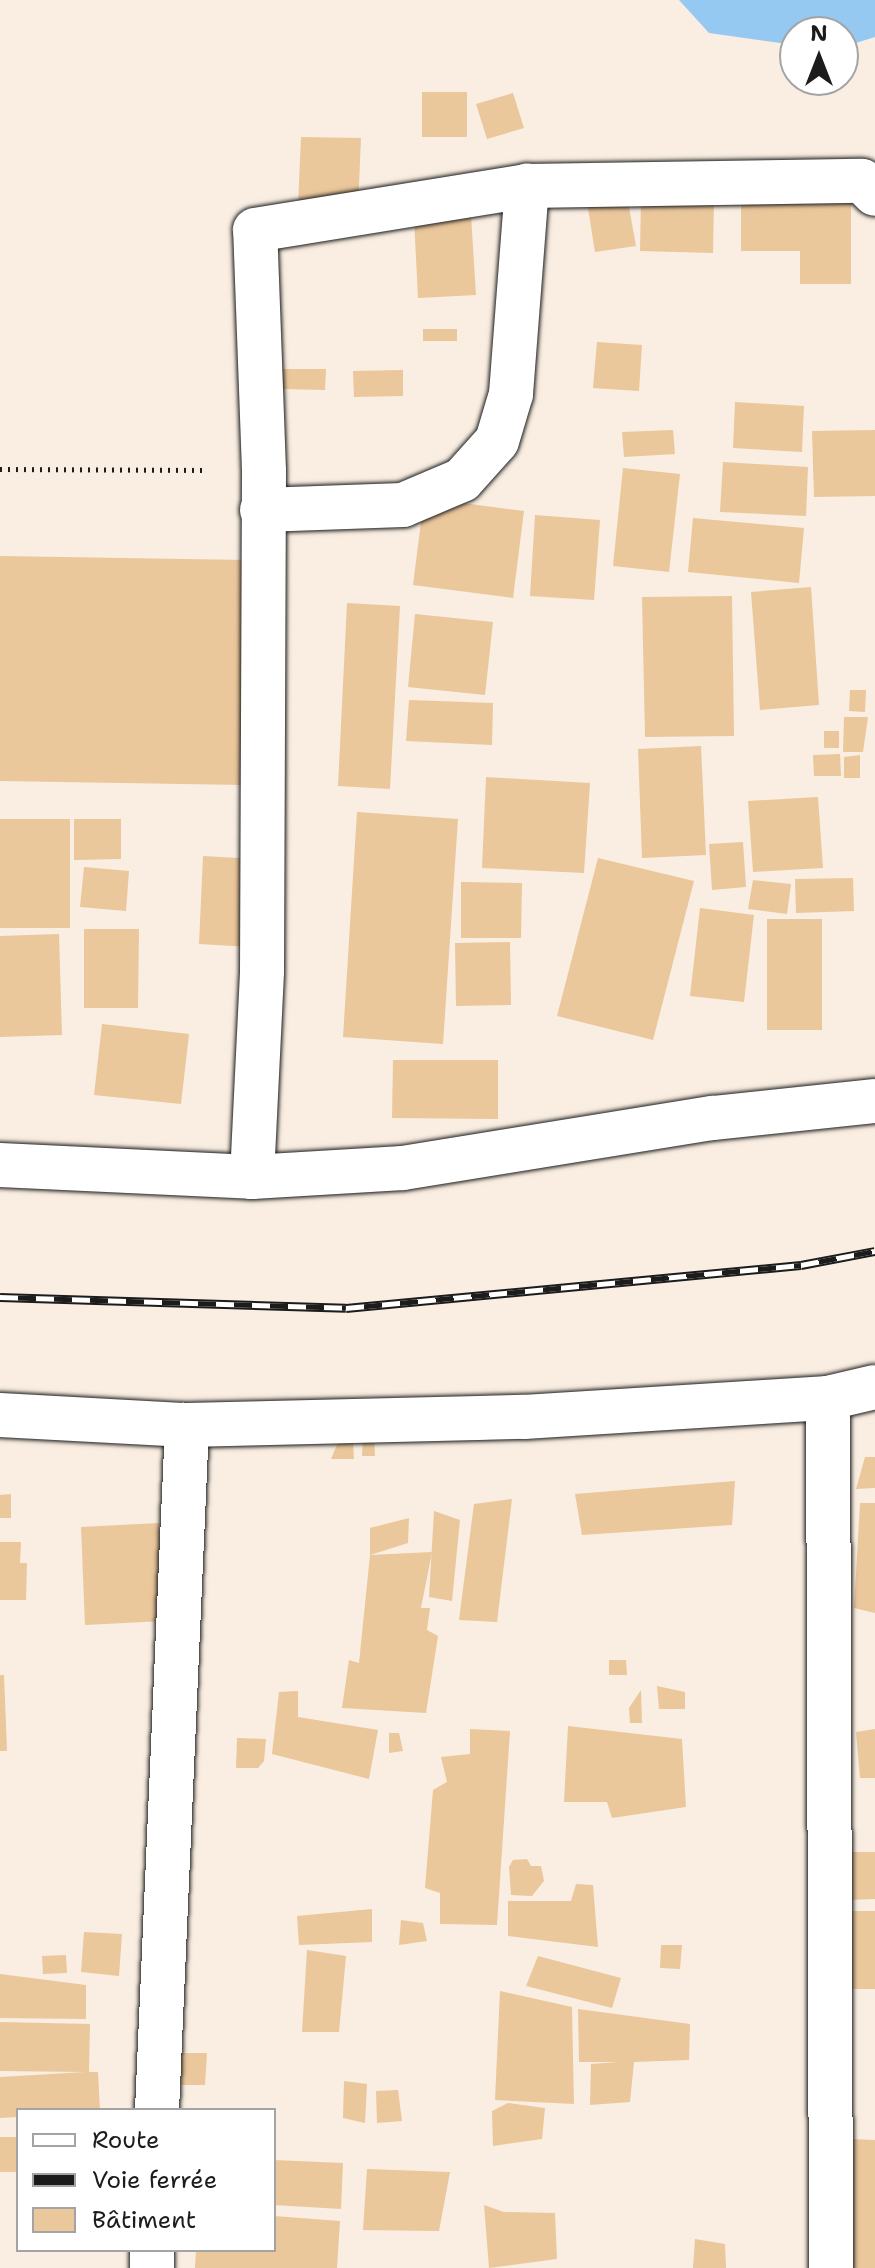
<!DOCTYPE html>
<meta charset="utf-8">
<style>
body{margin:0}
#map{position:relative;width:875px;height:2268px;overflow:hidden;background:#f9eee1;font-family:"Shantell Sans",sans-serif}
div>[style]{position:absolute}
.water>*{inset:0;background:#95c9f2}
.building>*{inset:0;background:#ebc79c}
.path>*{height:5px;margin-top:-2.5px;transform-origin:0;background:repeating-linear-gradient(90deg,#1c1c1c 0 2px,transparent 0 8px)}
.roads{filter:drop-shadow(0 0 2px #1c1c1c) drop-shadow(0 0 2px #1c1c1c)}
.street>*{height:44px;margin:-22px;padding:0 22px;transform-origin:22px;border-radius:22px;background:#fff}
.rail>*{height:9px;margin-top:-4.5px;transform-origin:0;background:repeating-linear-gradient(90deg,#fff 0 18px,#1c1c1c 0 36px);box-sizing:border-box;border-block:2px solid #1c1c1c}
span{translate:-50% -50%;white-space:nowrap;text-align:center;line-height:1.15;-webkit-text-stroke:6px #fff;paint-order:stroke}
.legend{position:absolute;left:16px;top:2108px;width:260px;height:144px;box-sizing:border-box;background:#fff;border:2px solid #a4a4a4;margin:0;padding:10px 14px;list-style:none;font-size:24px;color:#1c1c1c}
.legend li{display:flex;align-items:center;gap:16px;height:40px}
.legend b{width:40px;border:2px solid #a4a4a4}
.north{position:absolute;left:779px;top:16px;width:80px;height:80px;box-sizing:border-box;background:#fff;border:2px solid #a4a4a4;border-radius:50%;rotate:0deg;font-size:22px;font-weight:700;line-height:32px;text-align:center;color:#1c1c1c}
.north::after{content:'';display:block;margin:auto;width:28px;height:36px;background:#1c1c1c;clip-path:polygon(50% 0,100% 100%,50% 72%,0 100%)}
</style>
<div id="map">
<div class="water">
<div style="clip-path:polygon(679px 0,875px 0,875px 37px,843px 47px,843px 32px,795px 32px,795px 45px,709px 33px)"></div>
</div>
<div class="building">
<div style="clip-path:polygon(422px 92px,467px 92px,467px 137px,422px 137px)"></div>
<div style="clip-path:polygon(513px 93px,524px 128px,487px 139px,476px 104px)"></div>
<div style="clip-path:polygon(301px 137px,361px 138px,358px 208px,298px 206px)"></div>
<div style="clip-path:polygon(627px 196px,636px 246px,595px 252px,587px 202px)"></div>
<div style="clip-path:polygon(641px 199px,714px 201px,713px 253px,640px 251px)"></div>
<div style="clip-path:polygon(741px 203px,851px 203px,851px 284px,800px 284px,800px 251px,741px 251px)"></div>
<div style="clip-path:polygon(471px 215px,476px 295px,418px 298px,414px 218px)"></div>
<div style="clip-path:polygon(423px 329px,457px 329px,457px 341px,423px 341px)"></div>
<div style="clip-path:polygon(597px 342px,642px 345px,639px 391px,593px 388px)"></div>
<div style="clip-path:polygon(281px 369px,326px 369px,325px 390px,281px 389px)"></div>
<div style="clip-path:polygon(403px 370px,403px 396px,354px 397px,353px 371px)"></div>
<div style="clip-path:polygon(735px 402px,804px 406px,802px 452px,733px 448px)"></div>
<div style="clip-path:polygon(673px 430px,675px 454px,624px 457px,622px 432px)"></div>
<div style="clip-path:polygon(875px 430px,875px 496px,814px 497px,812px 431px)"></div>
<div style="clip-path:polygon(723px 462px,808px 467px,806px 516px,720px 512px)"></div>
<div style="clip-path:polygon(623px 468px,680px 474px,669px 572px,613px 566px)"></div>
<div style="clip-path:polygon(424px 498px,524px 511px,513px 598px,413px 585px)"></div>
<div style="clip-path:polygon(535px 515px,600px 520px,594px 600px,530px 596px)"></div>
<div style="clip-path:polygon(693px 518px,804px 528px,799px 583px,688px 572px)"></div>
<div style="clip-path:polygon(0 556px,247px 560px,244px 785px,0 781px)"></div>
<div style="clip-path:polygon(811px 587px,819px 705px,760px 710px,751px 592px)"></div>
<div style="clip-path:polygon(732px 596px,734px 736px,645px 737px,642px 597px)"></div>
<div style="clip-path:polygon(347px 603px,400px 606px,390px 789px,338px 786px)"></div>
<div style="clip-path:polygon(415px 614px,493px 622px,485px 695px,408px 687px)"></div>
<div style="clip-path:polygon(850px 690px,866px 690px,865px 712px,849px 711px)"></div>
<div style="clip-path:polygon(409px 700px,493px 703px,492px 745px,406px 741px)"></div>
<div style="clip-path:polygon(844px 717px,868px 717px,863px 752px,843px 752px)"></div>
<div style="clip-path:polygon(824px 731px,839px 731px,839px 748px,824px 748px)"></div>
<div style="clip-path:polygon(701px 746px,706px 855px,642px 858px,638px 749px)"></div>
<div style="clip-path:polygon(840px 754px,841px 776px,814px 776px,813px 755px)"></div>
<div style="clip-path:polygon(860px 755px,860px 778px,844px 778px,844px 757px)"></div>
<div style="clip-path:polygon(486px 777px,590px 783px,584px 873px,482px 868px)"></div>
<div style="clip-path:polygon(818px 797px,823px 868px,753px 872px,748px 801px)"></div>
<div style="clip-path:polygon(357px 812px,458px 819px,443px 1044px,343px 1037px)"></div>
<div style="clip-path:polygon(0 819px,70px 819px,70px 928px,0 928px)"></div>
<div style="clip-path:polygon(74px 819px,121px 819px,121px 859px,74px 860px)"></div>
<div style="clip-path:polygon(743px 842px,746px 887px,712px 890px,709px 844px)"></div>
<div style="clip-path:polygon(203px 856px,256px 859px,250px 947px,199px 944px)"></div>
<div style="clip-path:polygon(598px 858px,694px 881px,653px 1040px,557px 1016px)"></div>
<div style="clip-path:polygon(84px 867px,129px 871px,126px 911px,80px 907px)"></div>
<div style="clip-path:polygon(853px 878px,854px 911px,796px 913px,795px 879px)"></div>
<div style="clip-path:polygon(753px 880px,791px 884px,787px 914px,748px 909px)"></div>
<div style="clip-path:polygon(461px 882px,522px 883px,521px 938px,461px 938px)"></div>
<div style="clip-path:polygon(700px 908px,754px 915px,744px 1002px,690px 996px)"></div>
<div style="clip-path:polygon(767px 919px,822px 919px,822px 1030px,767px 1030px)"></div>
<div style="clip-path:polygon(84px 929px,139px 929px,138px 1008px,84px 1008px)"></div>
<div style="clip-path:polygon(59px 934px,62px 1035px,0 1037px,0 936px)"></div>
<div style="clip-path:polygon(510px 942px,511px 1005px,456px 1006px,455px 943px)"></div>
<div style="clip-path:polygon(102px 1024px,189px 1034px,181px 1104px,94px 1095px)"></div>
<div style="clip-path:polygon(393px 1060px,498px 1060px,498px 1119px,392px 1118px)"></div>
<div style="clip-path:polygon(363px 1435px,374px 1435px,375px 1456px,362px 1456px)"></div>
<div style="clip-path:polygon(339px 1440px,353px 1440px,354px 1459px,331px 1459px)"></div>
<div style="clip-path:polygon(865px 1457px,875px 1457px,875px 1488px,856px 1489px)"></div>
<div style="clip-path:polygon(735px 1481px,732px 1525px,582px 1535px,575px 1494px)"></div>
<div style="clip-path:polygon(11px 1494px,11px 1518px,0 1518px,0 1495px)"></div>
<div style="clip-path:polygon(512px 1499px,497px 1622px,459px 1620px,474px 1504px)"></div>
<div style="clip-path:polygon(860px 1503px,875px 1503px,875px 1613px,854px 1608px)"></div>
<div style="clip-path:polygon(434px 1511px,460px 1520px,452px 1601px,429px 1597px)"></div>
<div style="clip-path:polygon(409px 1518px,408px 1543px,370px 1555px,370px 1528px)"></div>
<div style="clip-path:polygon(159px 1523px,164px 1621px,85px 1625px,81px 1527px)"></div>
<div style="clip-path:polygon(0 1542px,21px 1542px,20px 1563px,27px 1563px,26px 1600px,0 1600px)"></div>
<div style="clip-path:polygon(432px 1552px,421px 1608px,430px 1608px,427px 1630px,438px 1636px,426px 1713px,342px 1708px,349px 1660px,359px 1663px,370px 1555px)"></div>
<div style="clip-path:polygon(609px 1660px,626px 1660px,627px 1675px,609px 1675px)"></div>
<div style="clip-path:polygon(0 1675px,4px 1675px,7px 1751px,0 1751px)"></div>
<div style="clip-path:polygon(657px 1686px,685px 1692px,685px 1709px,659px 1709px)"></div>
<div style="clip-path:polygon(641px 1690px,642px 1723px,630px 1723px,629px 1708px)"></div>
<div style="clip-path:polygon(298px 1691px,298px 1717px,378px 1730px,369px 1779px,272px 1754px,279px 1692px)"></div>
<div style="clip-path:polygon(568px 1726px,682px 1739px,686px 1807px,612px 1818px,607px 1802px,564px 1802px)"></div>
<div style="clip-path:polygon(470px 1729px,510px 1731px,497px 1925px,440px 1924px,440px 1893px,425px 1888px,433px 1790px,447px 1782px,441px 1757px,470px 1754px)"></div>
<div style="clip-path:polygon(875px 1729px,875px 1778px,860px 1778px,856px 1732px)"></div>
<div style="clip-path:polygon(389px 1733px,399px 1733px,403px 1751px,389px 1753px)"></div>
<div style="clip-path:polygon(237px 1738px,266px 1739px,264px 1761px,258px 1768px,236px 1768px)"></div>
<div style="clip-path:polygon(847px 1852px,875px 1852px,875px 1899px,848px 1900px)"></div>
<div style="clip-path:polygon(527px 1859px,531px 1866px,541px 1866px,544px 1881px,532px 1896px,511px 1895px,509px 1867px,513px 1860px)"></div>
<div style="clip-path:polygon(576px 1884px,593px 1885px,598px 1947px,508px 1936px,508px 1901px,571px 1901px)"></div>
<div style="clip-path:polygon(372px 1909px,372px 1942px,299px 1945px,297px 1916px)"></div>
<div style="clip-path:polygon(850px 1911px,875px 1911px,875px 1989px,847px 1989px)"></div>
<div style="clip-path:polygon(401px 1920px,423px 1923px,427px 1941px,399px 1945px)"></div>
<div style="clip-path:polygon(84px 1932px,122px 1934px,119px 1976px,81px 1972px)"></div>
<div style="clip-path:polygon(661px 1945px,682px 1945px,680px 1969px,660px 1968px)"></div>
<div style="clip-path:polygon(307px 1950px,346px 1956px,339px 2032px,302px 2032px)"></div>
<div style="clip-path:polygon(66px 1955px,67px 1973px,43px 1974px,42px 1956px)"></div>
<div style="clip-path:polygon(538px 1956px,621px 1978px,612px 2008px,526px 1986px)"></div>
<div style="clip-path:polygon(0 1974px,86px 1985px,86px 2019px,0 2018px)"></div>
<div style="clip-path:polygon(500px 1991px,572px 2007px,574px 2104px,495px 2100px)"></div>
<div style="clip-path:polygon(578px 2009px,690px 2024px,689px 2060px,634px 2062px,630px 2102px,590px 2105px,591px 2064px,619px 2062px,579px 2062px)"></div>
<div style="clip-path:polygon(0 2022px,90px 2024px,89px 2072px,98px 2072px,100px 2110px,18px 2110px,18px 2117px,0 2118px,0 2077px,85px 2072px,0 2071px)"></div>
<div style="clip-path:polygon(181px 2053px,207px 2053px,205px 2085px,181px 2085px)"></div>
<div style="clip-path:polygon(344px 2081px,367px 2084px,365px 2123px,343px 2118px)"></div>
<div style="clip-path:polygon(398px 2090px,402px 2121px,377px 2123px,376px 2091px)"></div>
<div style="clip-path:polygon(508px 2103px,545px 2108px,542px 2139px,493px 2146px,492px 2111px)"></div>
<div style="clip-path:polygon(0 2137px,18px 2137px,18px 2172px,0 2172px)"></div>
<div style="clip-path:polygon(850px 2139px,875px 2140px,875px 2268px,847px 2268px)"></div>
<div style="clip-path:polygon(274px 2160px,343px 2163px,341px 2209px,274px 2205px)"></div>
<div style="clip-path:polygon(367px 2169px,450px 2172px,439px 2231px,363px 2230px)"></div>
<div style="clip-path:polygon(484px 2205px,504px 2212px,555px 2213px,557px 2259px,489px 2268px)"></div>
<div style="clip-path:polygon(274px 2216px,340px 2221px,337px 2268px,195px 2268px,196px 2250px,274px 2250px)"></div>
<div style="clip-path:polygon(695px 2239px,725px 2244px,726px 2268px,693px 2268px)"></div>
</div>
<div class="path">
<div style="left:0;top:469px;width:207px;rotate:0.3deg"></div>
</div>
<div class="roads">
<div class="street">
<div style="left:262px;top:510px;width:141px;rotate:-2deg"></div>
<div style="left:403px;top:505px;width:64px;rotate:-23deg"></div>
<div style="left:462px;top:480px;width:52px;rotate:-48.1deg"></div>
<div style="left:497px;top:441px;width:49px;rotate:-73.4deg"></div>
<div style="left:511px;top:394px;width:209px;rotate:-85.6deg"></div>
<div style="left:0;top:1165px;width:252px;rotate:2.7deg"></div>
<div style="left:252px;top:1177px;width:151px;rotate:-3.4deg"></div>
<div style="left:403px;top:1168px;width:314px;rotate:-9.2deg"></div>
<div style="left:713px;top:1118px;width:163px;rotate:-6deg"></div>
<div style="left:252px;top:1177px;width:206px;rotate:-87.2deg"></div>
<div style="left:262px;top:971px;width:500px;rotate:-89.77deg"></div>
<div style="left:264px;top:471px;width:241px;rotate:-92.1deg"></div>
<div style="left:255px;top:230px;width:276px;rotate:-9.2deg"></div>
<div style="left:527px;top:186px;width:335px;rotate:-0.9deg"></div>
<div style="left:862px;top:181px;width:18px;rotate:45deg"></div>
<div style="left:828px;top:1398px;width:870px;rotate:89.8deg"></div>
<div style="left:0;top:1415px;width:187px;rotate:3.1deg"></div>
<div style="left:187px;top:1425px;width:337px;rotate:-1.4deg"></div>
<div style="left:524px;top:1417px;width:305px;rotate:-3.6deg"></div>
<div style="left:828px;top:1398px;width:48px;rotate:-13.2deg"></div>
<div style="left:157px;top:2110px;width:686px;rotate:-87.49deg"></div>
<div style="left:152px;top:2268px;width:18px;rotate:-90deg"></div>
</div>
</div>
<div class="rail">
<div style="left:0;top:1297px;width:346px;rotate:1.8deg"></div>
<div style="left:346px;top:1308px;width:457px;rotate:-5.4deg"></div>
<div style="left:801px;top:1265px;width:75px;rotate:-10.7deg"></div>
</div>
<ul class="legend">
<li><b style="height:10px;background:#fff"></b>Route</li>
<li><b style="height:10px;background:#1c1c1c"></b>Voie ferrée</li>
<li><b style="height:22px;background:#ebc79c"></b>Bâtiment</li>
</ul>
<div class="north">N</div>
</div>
